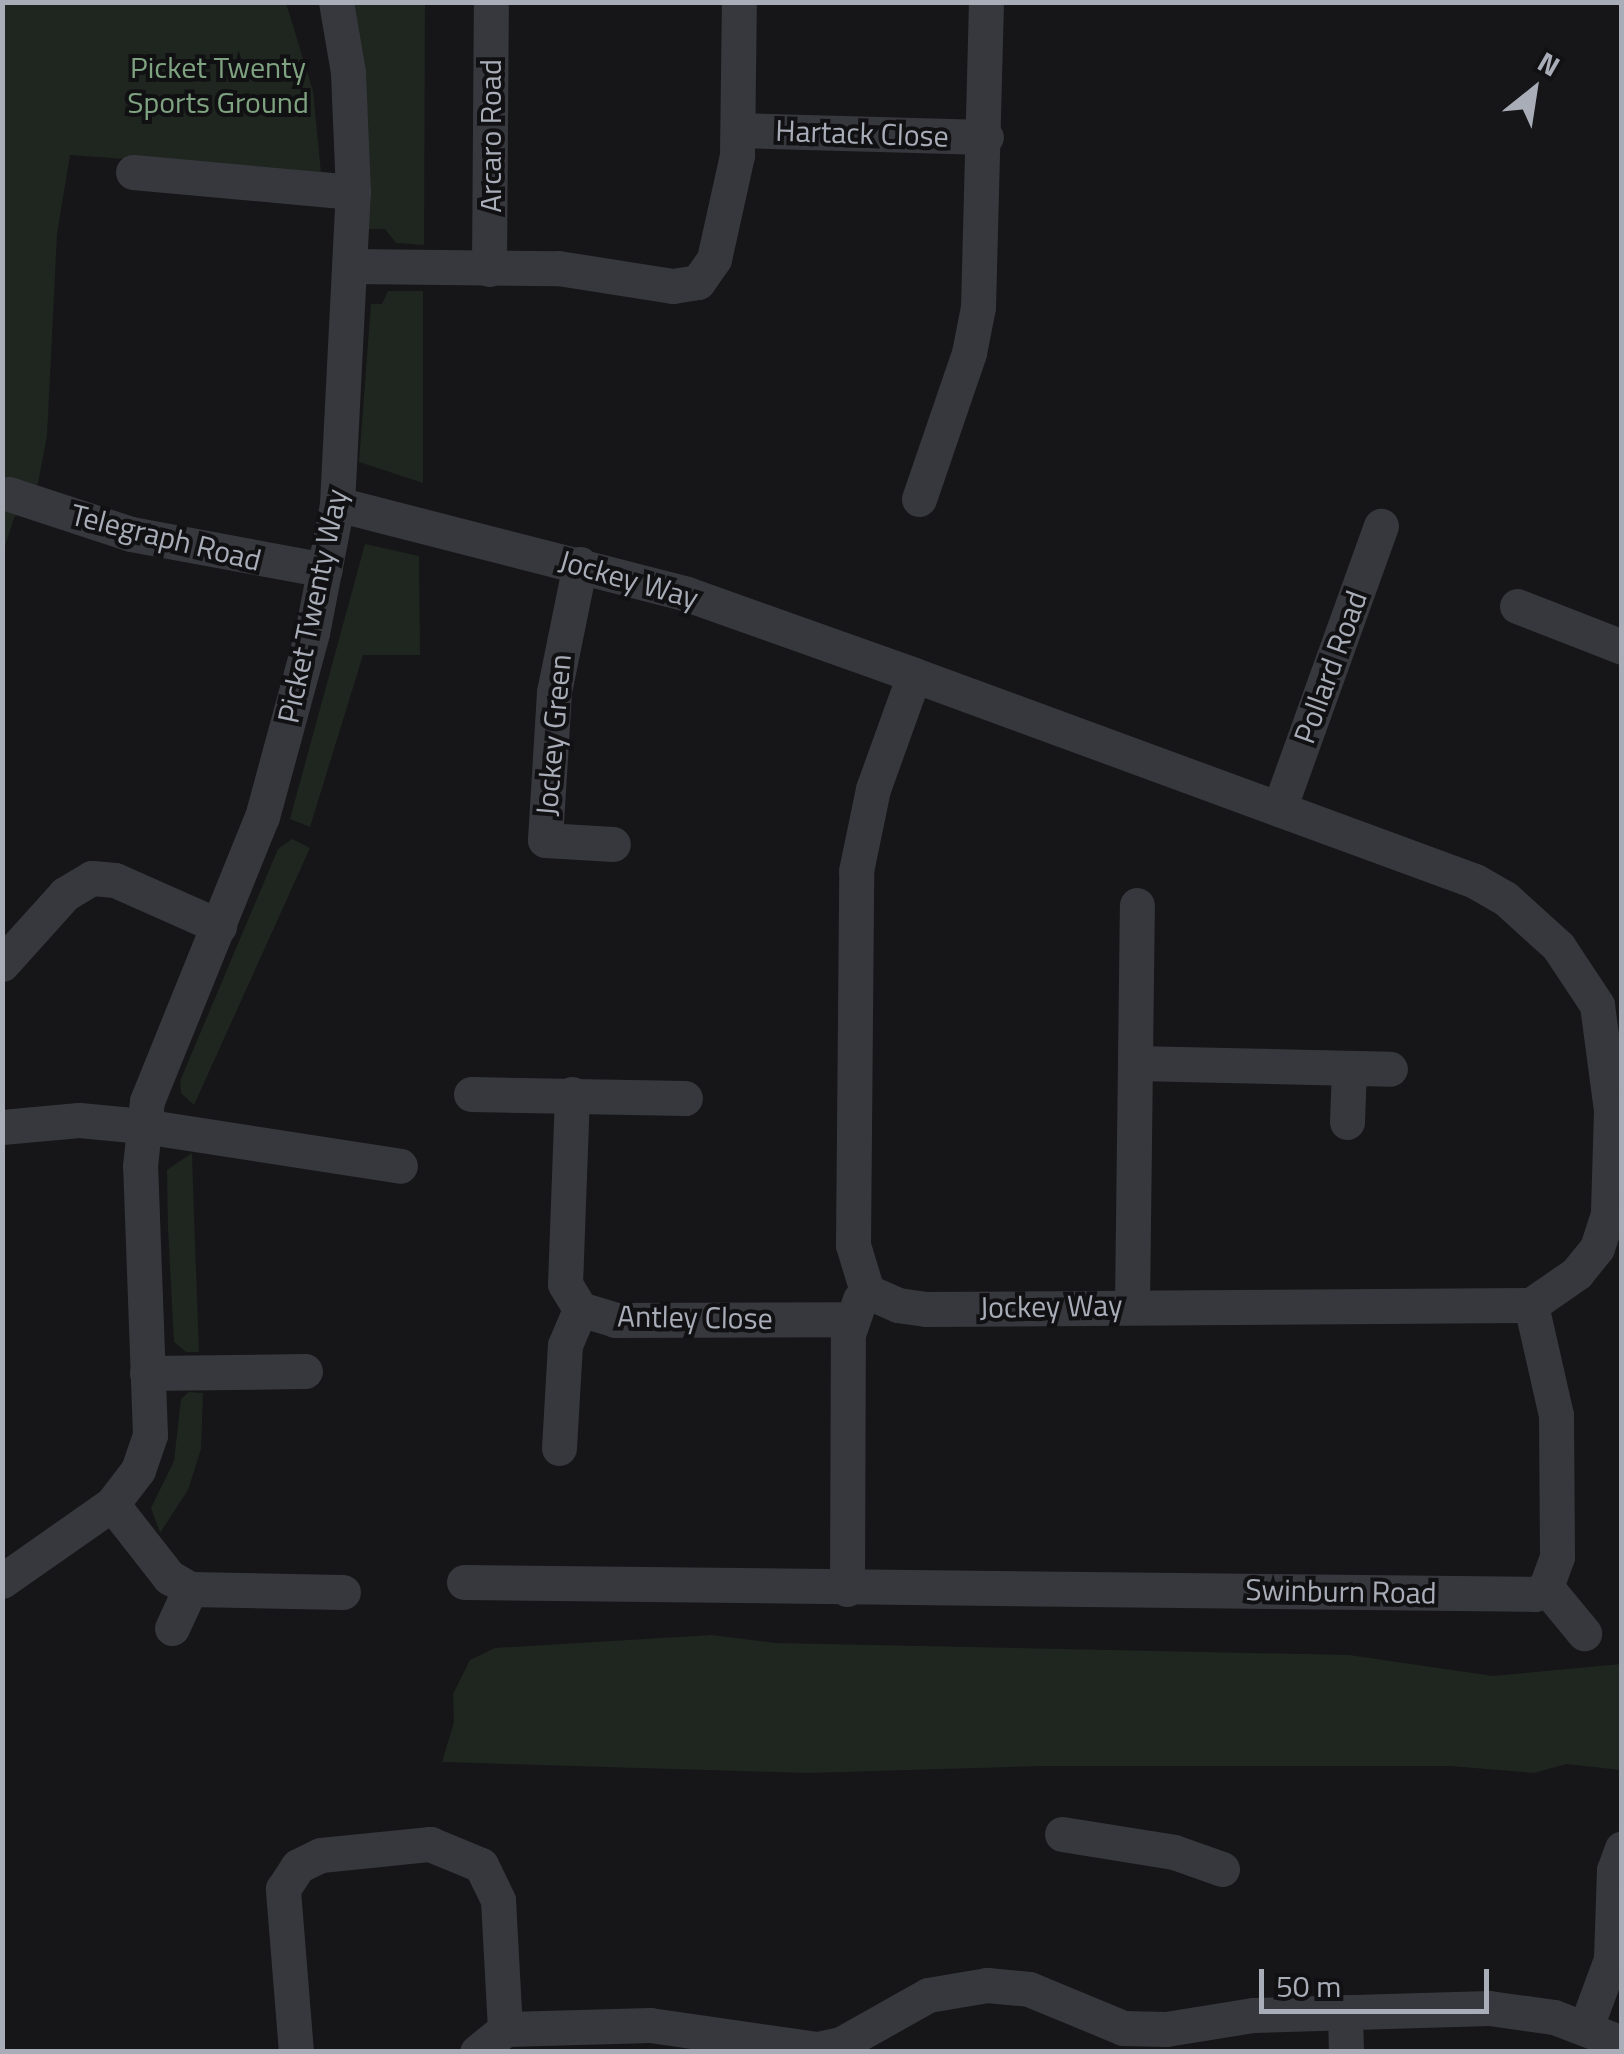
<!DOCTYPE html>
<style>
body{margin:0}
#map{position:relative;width:1624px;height:2054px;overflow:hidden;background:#161618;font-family:"Titillium Web",sans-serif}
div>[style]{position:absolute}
.green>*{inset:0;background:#1e261f}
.street>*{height:35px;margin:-17.5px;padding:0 17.5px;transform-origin:17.5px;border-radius:17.5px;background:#37383d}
span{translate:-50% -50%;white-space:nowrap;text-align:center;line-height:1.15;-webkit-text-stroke:8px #111113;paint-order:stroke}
.park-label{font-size:30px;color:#7fa381}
.street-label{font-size:30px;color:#a8adb8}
.frame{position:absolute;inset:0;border:5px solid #a8adb8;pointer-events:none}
.north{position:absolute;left:1484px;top:40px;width:100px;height:100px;-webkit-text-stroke:8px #111113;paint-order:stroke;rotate:30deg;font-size:28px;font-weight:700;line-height:40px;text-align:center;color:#a8adb8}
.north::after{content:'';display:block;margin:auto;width:35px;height:45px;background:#a8adb8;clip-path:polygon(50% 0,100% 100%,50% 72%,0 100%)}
.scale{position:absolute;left:1259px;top:1969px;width:230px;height:45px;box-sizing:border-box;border:5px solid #a8adb8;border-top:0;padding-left:12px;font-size:30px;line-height:35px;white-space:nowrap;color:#a8adb8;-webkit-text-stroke:8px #111113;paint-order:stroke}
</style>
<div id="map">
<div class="green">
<div style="clip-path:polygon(3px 3px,286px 3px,313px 91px,321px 173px,70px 155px,57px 234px,47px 436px,38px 483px,14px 518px,3px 552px)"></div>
<div style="clip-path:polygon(354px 3px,425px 3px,424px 245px,396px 243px,385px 229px,369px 229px,368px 118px)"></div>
<div style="clip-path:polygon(388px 291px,423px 291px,423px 483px,359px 462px,371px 304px,382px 304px)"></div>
<div style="clip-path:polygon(365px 544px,419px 556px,420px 655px,363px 655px,310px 827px,290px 819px)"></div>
<div style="clip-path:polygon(292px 839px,310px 848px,194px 1105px,181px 1093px,180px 1081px,278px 849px)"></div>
<div style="clip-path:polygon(192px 1153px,194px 1216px,199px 1352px,186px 1352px,174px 1342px,168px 1229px,167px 1170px)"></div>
<div style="clip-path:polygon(189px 1392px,203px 1393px,201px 1449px,188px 1490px,160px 1533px,151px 1508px,174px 1461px,181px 1399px)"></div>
<div style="clip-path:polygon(712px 1635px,775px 1643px,1349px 1655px,1493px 1676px,1621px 1664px,1621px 1770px,1566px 1764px,1534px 1773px,1450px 1766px,1043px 1766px,808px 1773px,442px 1762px,454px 1722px,453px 1694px,470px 1660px,495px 1648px)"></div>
</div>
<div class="street">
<div style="left:738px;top:130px;width:248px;rotate:1.6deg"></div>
<div style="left:133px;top:172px;width:221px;rotate:5.2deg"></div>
<div style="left:352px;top:266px;width:206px;rotate:0.6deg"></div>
<div style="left:558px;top:268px;width:116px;rotate:8.9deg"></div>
<div style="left:673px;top:286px;width:25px;rotate:-9deg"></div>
<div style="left:698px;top:282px;width:28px;rotate:-55deg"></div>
<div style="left:714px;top:259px;width:107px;rotate:-77.5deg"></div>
<div style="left:737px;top:155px;width:153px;rotate:-89.3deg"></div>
<div style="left:489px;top:269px;width:267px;rotate:-89.6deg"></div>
<div style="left:9px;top:494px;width:128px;rotate:18.2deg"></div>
<div style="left:131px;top:534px;width:197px;rotate:10.5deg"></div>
<div style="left:919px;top:499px;width:154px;rotate:-71.1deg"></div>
<div style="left:969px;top:353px;width:47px;rotate:-78.9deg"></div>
<div style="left:978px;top:307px;width:305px;rotate:-88.5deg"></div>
<div style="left:337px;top:504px;width:361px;rotate:14.4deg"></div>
<div style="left:687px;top:594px;width:241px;rotate:19.6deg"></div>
<div style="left:914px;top:675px;width:598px;rotate:20.16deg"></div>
<div style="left:1475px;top:881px;width:34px;rotate:30deg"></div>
<div style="left:1505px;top:898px;width:72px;rotate:42.2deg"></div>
<div style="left:1558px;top:946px;width:71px;rotate:56.5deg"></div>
<div style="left:1597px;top:1005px;width:106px;rotate:82.4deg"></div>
<div style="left:1611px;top:1110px;width:104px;rotate:91.7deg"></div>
<div style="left:1608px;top:1214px;width:36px;rotate:108deg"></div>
<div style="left:1597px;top:1248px;width:32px;rotate:129deg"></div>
<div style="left:1577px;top:1273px;width:56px;rotate:145.2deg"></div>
<div style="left:1531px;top:1305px;width:605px;rotate:179.62deg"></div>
<div style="left:926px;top:1309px;width:28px;rotate:-172deg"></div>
<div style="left:898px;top:1305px;width:34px;rotate:-156deg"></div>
<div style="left:867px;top:1291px;width:48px;rotate:-106.9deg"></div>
<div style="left:853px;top:1245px;width:374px;rotate:-89.5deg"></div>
<div style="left:856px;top:871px;width:84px;rotate:-78.3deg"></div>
<div style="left:873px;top:789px;width:121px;rotate:-70.2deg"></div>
<div style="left:580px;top:564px;width:131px;rotate:101.5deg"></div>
<div style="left:554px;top:692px;width:148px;rotate:93.5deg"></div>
<div style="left:545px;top:840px;width:68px;rotate:3.4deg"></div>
<div style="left:1517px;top:606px;width:113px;rotate:21.3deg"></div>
<div style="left:1279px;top:809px;width:301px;rotate:-70.2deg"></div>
<div style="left:2px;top:964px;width:94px;rotate:-48deg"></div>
<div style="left:65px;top:894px;width:31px;rotate:-31deg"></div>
<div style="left:92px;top:878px;width:23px;rotate:5deg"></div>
<div style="left:115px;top:880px;width:114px;rotate:23.9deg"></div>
<div style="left:1135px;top:1063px;width:255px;rotate:1.3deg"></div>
<div style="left:471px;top:1094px;width:214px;rotate:1.1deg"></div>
<div style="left:572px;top:1094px;width:190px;rotate:92.1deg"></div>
<div style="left:565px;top:1284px;width:29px;rotate:59deg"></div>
<div style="left:580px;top:1309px;width:37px;rotate:17deg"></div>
<div style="left:615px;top:1320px;width:235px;rotate:-0.2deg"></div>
<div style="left:1347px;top:1122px;width:54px;rotate:-87.9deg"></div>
<div style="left:2px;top:1127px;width:77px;rotate:-5.2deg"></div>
<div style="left:79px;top:1120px;width:64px;rotate:5.4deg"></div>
<div style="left:143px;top:1126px;width:260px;rotate:8.8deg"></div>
<div style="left:1132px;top:1305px;width:400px;rotate:-89.3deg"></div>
<div style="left:147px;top:1373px;width:158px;rotate:-0.7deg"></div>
<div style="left:559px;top:1448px;width:103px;rotate:-86.7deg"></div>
<div style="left:565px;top:1345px;width:39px;rotate:-67deg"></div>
<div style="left:112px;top:1504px;width:93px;rotate:52deg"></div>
<div style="left:169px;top:1577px;width:24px;rotate:30deg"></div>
<div style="left:190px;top:1589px;width:153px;rotate:1.1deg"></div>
<div style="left:2px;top:1581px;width:134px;rotate:-35deg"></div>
<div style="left:112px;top:1504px;width:43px;rotate:-52.6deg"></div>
<div style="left:138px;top:1470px;width:37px;rotate:-71deg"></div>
<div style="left:150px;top:1435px;width:269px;rotate:-92.1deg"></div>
<div style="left:140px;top:1166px;width:65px;rotate:-83.9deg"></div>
<div style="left:147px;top:1101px;width:306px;rotate:-68deg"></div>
<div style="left:262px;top:817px;width:191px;rotate:-74.8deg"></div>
<div style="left:312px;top:633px;width:131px;rotate:-79deg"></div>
<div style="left:337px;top:504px;width:312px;rotate:-87.1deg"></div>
<div style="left:353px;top:192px;width:120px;rotate:-92.4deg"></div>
<div style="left:348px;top:72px;width:71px;rotate:-99.7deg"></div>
<div style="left:464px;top:1582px;width:1071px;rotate:0.64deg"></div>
<div style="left:1535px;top:1594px;width:13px;rotate:-32deg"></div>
<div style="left:1546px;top:1587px;width:32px;rotate:-70deg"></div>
<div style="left:1557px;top:1557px;width:142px;rotate:-90.4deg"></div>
<div style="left:1556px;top:1415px;width:113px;rotate:-102.8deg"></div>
<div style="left:1546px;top:1587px;width:60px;rotate:50.4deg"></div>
<div style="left:847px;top:1589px;width:255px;rotate:-89.8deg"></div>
<div style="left:848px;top:1334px;width:37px;rotate:-71deg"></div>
<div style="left:172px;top:1628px;width:43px;rotate:-65.2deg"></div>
<div style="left:1062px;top:1834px;width:113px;rotate:9.1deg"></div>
<div style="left:1174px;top:1852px;width:51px;rotate:19.5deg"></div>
<div style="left:1345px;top:2012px;width:40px;rotate:88.6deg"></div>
<div style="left:1586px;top:2027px;width:72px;rotate:-69.8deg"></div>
<div style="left:1611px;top:1959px;width:89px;rotate:-88.1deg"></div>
<div style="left:1614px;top:1870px;width:23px;rotate:-70deg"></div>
<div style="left:296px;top:2052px;width:164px;rotate:-94.6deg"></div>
<div style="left:283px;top:1889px;width:27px;rotate:-57deg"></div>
<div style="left:298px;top:1866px;width:25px;rotate:-26deg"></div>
<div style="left:321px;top:1855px;width:110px;rotate:-5.8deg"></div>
<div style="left:430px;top:1844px;width:55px;rotate:22.4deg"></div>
<div style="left:481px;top:1865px;width:39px;rotate:64deg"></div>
<div style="left:498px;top:1900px;width:129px;rotate:86.9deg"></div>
<div style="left:477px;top:2052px;width:36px;rotate:-39deg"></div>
<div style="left:505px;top:2029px;width:145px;rotate:-1.6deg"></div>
<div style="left:650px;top:2025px;width:169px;rotate:8.2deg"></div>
<div style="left:817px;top:2049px;width:25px;rotate:-12deg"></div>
<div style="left:841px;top:2044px;width:100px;rotate:-29.4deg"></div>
<div style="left:928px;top:1995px;width:60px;rotate:-9.6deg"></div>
<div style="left:987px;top:1985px;width:42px;rotate:5.4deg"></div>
<div style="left:1029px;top:1989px;width:102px;rotate:22.5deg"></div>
<div style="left:1123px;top:2028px;width:43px;rotate:1.3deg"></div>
<div style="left:1166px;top:2029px;width:88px;rotate:-9.1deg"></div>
<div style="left:1253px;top:2015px;width:236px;rotate:-1.7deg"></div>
<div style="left:1489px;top:2008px;width:66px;rotate:7.9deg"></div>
<div style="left:1554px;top:2017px;width:73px;rotate:20.9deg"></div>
</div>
<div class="park-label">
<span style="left:218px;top:84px">Picket Twenty<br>Sports Ground</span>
</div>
<div class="street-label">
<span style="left:862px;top:133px;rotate:2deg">Hartack Close</span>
<span style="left:490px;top:136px;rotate:-90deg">Arcaro Road</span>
<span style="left:166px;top:537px;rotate:14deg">Telegraph Road</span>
<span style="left:629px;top:579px;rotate:16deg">Jockey Way</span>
<span style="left:312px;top:606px;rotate:-78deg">Picket Twenty Way</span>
<span style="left:1330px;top:667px;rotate:-70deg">Pollard Road</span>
<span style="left:553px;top:735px;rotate:-85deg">Jockey Green</span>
<span style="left:1051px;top:1306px;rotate:-1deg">Jockey Way</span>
<span style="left:695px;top:1317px;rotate:1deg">Antley Close</span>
<span style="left:1341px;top:1591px;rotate:1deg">Swinburn Road</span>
</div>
<div class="frame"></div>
<div class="north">N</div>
<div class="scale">50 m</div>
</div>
